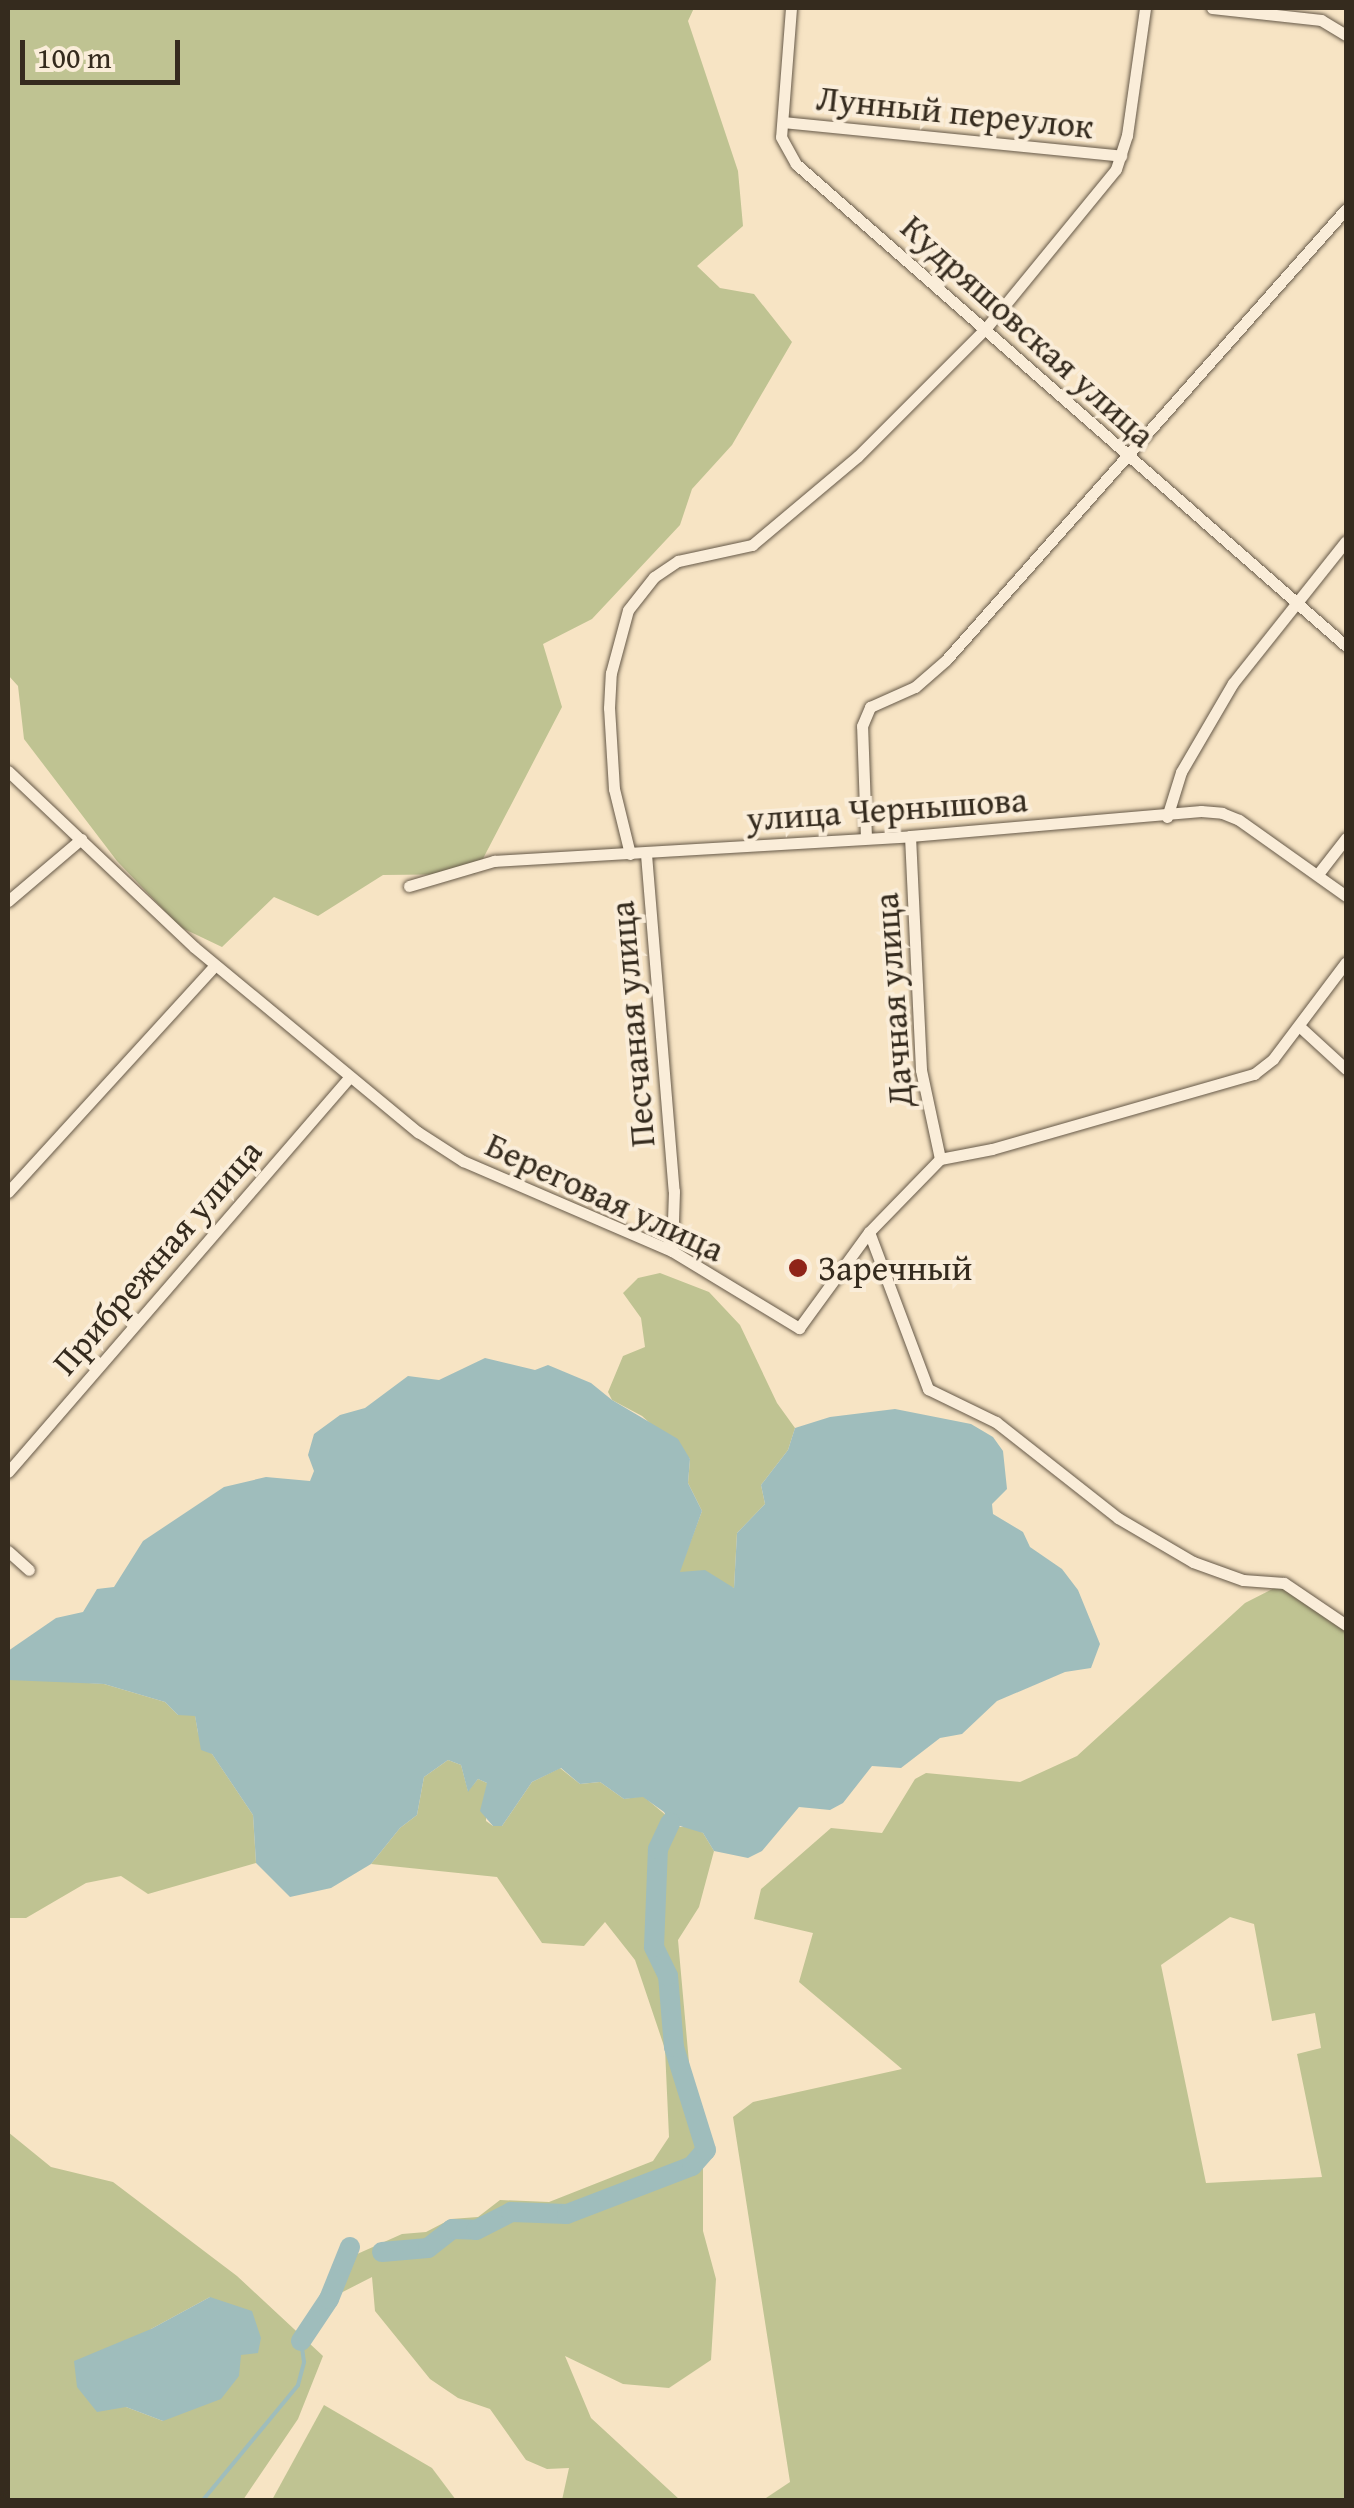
<!DOCTYPE html>
<meta charset="utf-8">
<style>
body{margin:0}
#map{position:relative;width:1354px;height:2508px;overflow:hidden;background:#f7e4c4;font-family:"Gentium Book Plus",serif}
div>[style]{position:absolute}
.green>*{inset:0;background:#bfc392}
.water>*{inset:0;background:#9fbdbc}
.stream>*{height:4px;margin:-2px;padding:0 2px;transform-origin:2px;border-radius:2px;background:#9fbdbc}
.river>*{height:20px;margin:-10px;padding:0 10px;transform-origin:10px;border-radius:10px;background:#9fbdbc}
.roads{filter:drop-shadow(0 0 2px #665948) drop-shadow(0 0 2px #665948)}
.minor>*{height:11px;margin:-5.5px;padding:0 5.5px;transform-origin:5.5px;border-radius:5.5px;background:#faedd9}
.dots>*{width:28px;height:28px;translate:-50% -50%;box-sizing:border-box;border:5px solid #faedd9;border-radius:50%}
span{translate:-50% -50%;white-space:nowrap;text-align:center;line-height:1.15;-webkit-text-stroke:8px #faedd9;paint-order:stroke}
.street-label{font-size:35px;color:#352b1e}
.poi-label{font-size:35px;color:#352b1e}
.left{translate:0 -50%;text-align:left}
.frame{position:absolute;inset:0;border:10px solid #352b1e;pointer-events:none}
.scale{position:absolute;left:20px;top:40px;width:160px;height:45px;box-sizing:border-box;border:5px solid #352b1e;border-top:0;padding-left:12px;font-size:30px;line-height:35px;white-space:nowrap;color:#352b1e;-webkit-text-stroke:8px #faedd9;paint-order:stroke}
</style>
<div id="map">
<div class="green">
<div style="clip-path:polygon(8px 8px,694px 8px,688px 21px,738px 171px,743px 226px,697px 266px,720px 288px,754px 294px,792px 342px,732px 445px,692px 489px,680px 525px,592px 619px,543px 644px,562px 707px,475px 874px,383px 875px,318px 916px,274px 897px,222px 947px,180px 927px,117px 861px,24px 739px,18px 686px,8px 675px)"></div>
<div style="clip-path:polygon(660px 1273px,709px 1292px,740px 1325px,777px 1403px,795px 1428px,788px 1450px,761px 1485px,765px 1504px,737px 1533px,734px 1588px,679px 1572px,702px 1511px,688px 1483px,690px 1459px,642px 1416px,612px 1400px,608px 1392px,623px 1356px,645px 1347px,641px 1318px,623px 1293px,638px 1278px)"></div>
<div style="clip-path:polygon(evenodd,1284px 1583px,1346px 1625px,1346px 2500px,763px 2500px,790px 2482px,733px 2117px,753px 2102px,902px 2069px,799px 1982px,813px 1933px,754px 1919px,761px 1889px,831px 1828px,882px 1833px,915px 1779px,926px 1773px,1020px 1782px,1077px 1756px,1245px 1603px,1284px 1583px,1230px 1917px,1254px 1924px,1272px 2021px,1315px 2013px,1321px 2048px,1297px 2054px,1322px 2177px,1206px 2183px,1161px 1965px,1230px 1917px)"></div>
<div style="clip-path:polygon(28px 1679px,104px 1684px,165px 1702px,178px 1715px,195px 1715px,198px 1733px,253px 1815px,256px 1863px,148px 1894px,121px 1876px,86px 1883px,26px 1918px,8px 1918px,8px 1680px)"></div>
<div style="clip-path:polygon(448px 1760px,461px 1765px,468px 1791px,478px 1779px,487px 1783px,486px 1821px,493px 1826px,502px 1826px,532px 1782px,560px 1768px,580px 1784px,600px 1782px,624px 1799px,643px 1796px,680px 1827px,692px 1827px,703px 1833px,714px 1851px,699px 1907px,678px 1940px,691px 2085px,715px 2150px,703px 2166px,703px 2231px,716px 2279px,711px 2360px,669px 2388px,623px 2384px,565px 2356px,591px 2418px,680px 2500px,562px 2500px,569px 2468px,547px 2469px,526px 2460px,490px 2409px,458px 2398px,430px 2379px,375px 2311px,372px 2277px,329px 2299px,337px 2263px,402px 2234px,426px 2232px,451px 2219px,478px 2217px,500px 2200px,549px 2202px,653px 2161px,669px 2137px,665px 2049px,635px 1960px,605px 1922px,584px 1946px,542px 1943px,497px 1877px,371px 1864px,400px 1828px,417px 1815px,424px 1777px)"></div>
<div style="clip-path:polygon(evenodd,8px 2132px,51px 2167px,113px 2182px,237px 2276px,323px 2356px,298px 2419px,243px 2500px,8px 2500px,8px 2132px,210px 2297px,163px 2421px,126px 2407px,151px 2329px,210px 2297px)"></div>
<div style="clip-path:polygon(324px 2405px,432px 2468px,456px 2500px,272px 2500px)"></div>
</div>
<div class="water">
<div style="clip-path:polygon(485px 1358px,535px 1370px,548px 1365px,591px 1383px,612px 1400px,678px 1439px,690px 1459px,688px 1483px,702px 1511px,680px 1572px,705px 1570px,734px 1588px,737px 1533px,765px 1504px,761px 1485px,788px 1450px,795px 1428px,830px 1417px,895px 1409px,971px 1424px,993px 1437px,1003px 1451px,1007px 1489px,992px 1504px,993px 1514px,1023px 1532px,1030px 1547px,1062px 1569px,1078px 1590px,1100px 1644px,1091px 1668px,1065px 1672px,997px 1701px,962px 1734px,940px 1738px,901px 1768px,872px 1766px,843px 1803px,830px 1810px,799px 1807px,762px 1851px,748px 1858px,714px 1851px,703px 1833px,670px 1823px,664px 1812px,643px 1797px,624px 1799px,600px 1782px,580px 1784px,561px 1768px,532px 1782px,502px 1826px,493px 1826px,480px 1811px,487px 1783px,478px 1779px,468px 1792px,461px 1765px,448px 1760px,424px 1777px,417px 1815px,400px 1828px,371px 1864px,331px 1888px,290px 1897px,256px 1863px,253px 1815px,212px 1754px,201px 1750px,195px 1716px,178px 1715px,165px 1702px,104px 1684px,8px 1680px,8px 1651px,56px 1618px,83px 1612px,97px 1589px,114px 1587px,143px 1541px,224px 1487px,266px 1477px,310px 1481px,314px 1471px,308px 1455px,314px 1434px,340px 1415px,365px 1408px,408px 1376px,439px 1380px)"></div>
<div style="clip-path:polygon(210px 2297px,252px 2311px,261px 2338px,258px 2353px,241px 2355px,239px 2376px,221px 2399px,163px 2421px,126px 2407px,97px 2412px,77px 2387px,74px 2361px,151px 2329px)"></div>
</div>
<div class="stream">
<div style="left:203px;top:2500px;width:149px;rotate:-50.4deg"></div>
<div style="left:298px;top:2385px;width:24px;rotate:-75deg"></div>
<div style="left:304px;top:2362px;width:21px;rotate:-98deg"></div>
</div>
<div class="river">
<div style="left:382px;top:2252px;width:46px;rotate:-5deg"></div>
<div style="left:428px;top:2248px;width:31px;rotate:-38deg"></div>
<div style="left:452px;top:2229px;width:24px;rotate:2deg"></div>
<div style="left:476px;top:2230px;width:39px;rotate:-27deg"></div>
<div style="left:511px;top:2212px;width:56px;rotate:2deg"></div>
<div style="left:567px;top:2214px;width:134px;rotate:-21deg"></div>
<div style="left:692px;top:2166px;width:21px;rotate:-49deg"></div>
<div style="left:706px;top:2150px;width:108px;rotate:-107.3deg"></div>
<div style="left:674px;top:2047px;width:71px;rotate:-94.8deg"></div>
<div style="left:668px;top:1976px;width:32px;rotate:-116deg"></div>
<div style="left:654px;top:1947px;width:98px;rotate:-87.7deg"></div>
<div style="left:658px;top:1849px;width:29px;rotate:-65deg"></div>
<div style="left:301px;top:2341px;width:50px;rotate:-56.3deg"></div>
<div style="left:329px;top:2299px;width:56px;rotate:-68deg"></div>
</div>
<div class="roads">
<div class="minor">
<div style="left:791px;top:8px;width:129px;rotate:94.4deg"></div>
<div style="left:781px;top:137px;width:31px;rotate:61deg"></div>
<div style="left:796px;top:164px;width:731px;rotate:41.23deg"></div>
<div style="left:1212px;top:8px;width:110px;rotate:6.3deg"></div>
<div style="left:1321px;top:20px;width:29px;rotate:31deg"></div>
<div style="left:783px;top:122px;width:340px;rotate:5.7deg"></div>
<div style="left:8px;top:771px;width:256px;rotate:43.4deg"></div>
<div style="left:194px;top:947px;width:291px;rotate:39.6deg"></div>
<div style="left:418px;top:1132px;width:54px;rotate:32.8deg"></div>
<div style="left:463px;top:1161px;width:228px;rotate:23.3deg"></div>
<div style="left:672px;top:1251px;width:149px;rotate:31.2deg"></div>
<div style="left:799px;top:1328px;width:119px;rotate:-53.9deg"></div>
<div style="left:869px;top:1232px;width:102px;rotate:-45.8deg"></div>
<div style="left:940px;top:1159px;width:53px;rotate:-10.9deg"></div>
<div style="left:992px;top:1149px;width:273px;rotate:-16deg"></div>
<div style="left:1254px;top:1074px;width:24px;rotate:-38deg"></div>
<div style="left:1273px;top:1059px;width:121px;rotate:-53deg"></div>
<div style="left:1167px;top:817px;width:47px;rotate:-72.7deg"></div>
<div style="left:1181px;top:772px;width:103px;rotate:-59.7deg"></div>
<div style="left:1233px;top:683px;width:181px;rotate:-51.5deg"></div>
<div style="left:910px;top:836px;width:234px;rotate:87.3deg"></div>
<div style="left:921px;top:1070px;width:91px;rotate:77.9deg"></div>
<div style="left:866px;top:838px;width:112px;rotate:-92deg"></div>
<div style="left:862px;top:726px;width:21px;rotate:-67deg"></div>
<div style="left:870px;top:707px;width:49px;rotate:-24deg"></div>
<div style="left:915px;top:687px;width:41px;rotate:-41.1deg"></div>
<div style="left:946px;top:660px;width:603px;rotate:-48.43deg"></div>
<div style="left:630px;top:854px;width:67px;rotate:-103.8deg"></div>
<div style="left:614px;top:789px;width:81px;rotate:-93.5deg"></div>
<div style="left:609px;top:708px;width:35px;rotate:-87deg"></div>
<div style="left:611px;top:673px;width:65px;rotate:-74.9deg"></div>
<div style="left:628px;top:610px;width:42px;rotate:-51.8deg"></div>
<div style="left:654px;top:577px;width:29px;rotate:-34deg"></div>
<div style="left:678px;top:561px;width:76px;rotate:-12.2deg"></div>
<div style="left:752px;top:545px;width:138px;rotate:-40deg"></div>
<div style="left:858px;top:456px;width:181px;rotate:-45deg"></div>
<div style="left:986px;top:328px;width:205px;rotate:-50.7deg"></div>
<div style="left:1116px;top:169px;width:36px;rotate:-72deg"></div>
<div style="left:1127px;top:135px;width:128px;rotate:-81.9deg"></div>
<div style="left:646px;top:854px;width:338px;rotate:85.3deg"></div>
<div style="left:674px;top:1191px;width:60px;rotate:91.9deg"></div>
<div style="left:1318px;top:874px;width:46px;rotate:-52.1deg"></div>
<div style="left:409px;top:886px;width:89px;rotate:-16.4deg"></div>
<div style="left:494px;top:861px;width:417px;rotate:-3.4deg"></div>
<div style="left:910px;top:836px;width:292px;rotate:-4.9deg"></div>
<div style="left:1201px;top:811px;width:21px;rotate:5deg"></div>
<div style="left:1222px;top:813px;width:18px;rotate:22deg"></div>
<div style="left:1239px;top:820px;width:131px;rotate:35.4deg"></div>
<div style="left:8px;top:901px;width:96px;rotate:-40.3deg"></div>
<div style="left:1299px;top:1026px;width:64px;rotate:42.5deg"></div>
<div style="left:8px;top:1192px;width:307px;rotate:-47.6deg"></div>
<div style="left:869px;top:1232px;width:168px;rotate:69.4deg"></div>
<div style="left:928px;top:1389px;width:76px;rotate:25.9deg"></div>
<div style="left:996px;top:1422px;width:155px;rotate:38.2deg"></div>
<div style="left:1118px;top:1518px;width:87px;rotate:30.4deg"></div>
<div style="left:1193px;top:1562px;width:53px;rotate:19.8deg"></div>
<div style="left:1243px;top:1580px;width:41px;rotate:4.2deg"></div>
<div style="left:1284px;top:1583px;width:75px;rotate:34.1deg"></div>
<div style="left:8px;top:1472px;width:520px;rotate:-49.14deg"></div>
<div style="left:8px;top:1551px;width:28px;rotate:42deg"></div>
</div>
</div>
<div class="dots">
<div style="left:798px;top:1268px;background:#8f2418"></div>
</div>
<div class="street-label">
<span style="left:955px;top:112px;rotate:6deg">Лунный переулок</span>
<span style="left:1028px;top:331px;rotate:42deg">Кудряшовская улица</span>
<span style="left:887px;top:809px;rotate:-4deg">улица Чернышова</span>
<span style="left:893px;top:1000px;rotate:-94deg">Дачная улица</span>
<span style="left:632px;top:1024px;rotate:-95deg">Песчаная улица</span>
<span style="left:605px;top:1197px;rotate:25deg">Береговая улица</span>
<span style="left:157px;top:1257px;rotate:-49deg">Прибрежная улица</span>
</div>
<div class="poi-label">
<span class="left" style="left:818px;top:1268px">Заречный</span>
</div>
<div class="frame"></div>
<div class="scale">100 m</div>
</div>
